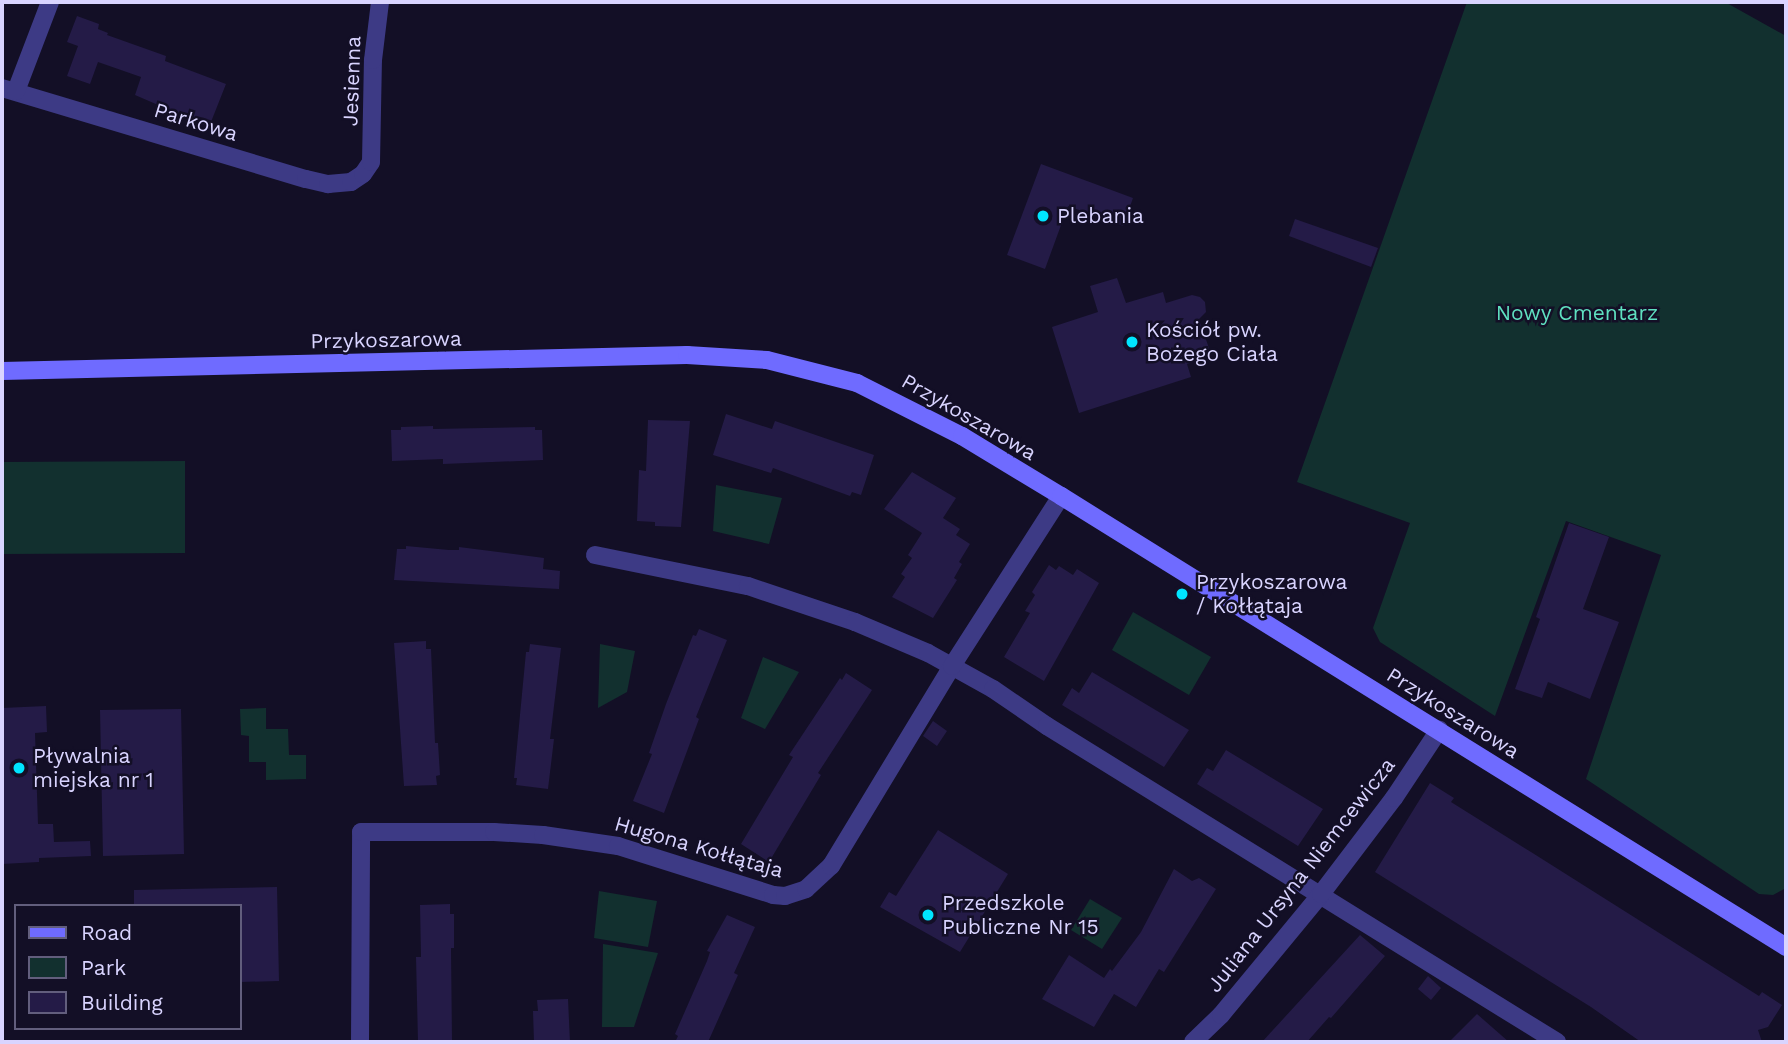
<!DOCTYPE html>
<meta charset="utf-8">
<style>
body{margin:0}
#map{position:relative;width:1788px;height:1044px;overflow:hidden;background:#130f26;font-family:"Work Sans",sans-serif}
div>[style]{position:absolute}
.green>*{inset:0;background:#12302f}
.building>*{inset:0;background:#241b47}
.street>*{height:18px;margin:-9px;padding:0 9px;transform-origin:9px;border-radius:9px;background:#3d3a85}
.secondary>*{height:18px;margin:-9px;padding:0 9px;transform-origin:9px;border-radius:9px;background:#6f6bff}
.dots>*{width:19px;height:19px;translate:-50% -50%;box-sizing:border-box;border:4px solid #130f26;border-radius:50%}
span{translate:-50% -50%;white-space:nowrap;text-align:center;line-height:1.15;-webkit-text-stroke:5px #130f26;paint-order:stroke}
.street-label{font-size:21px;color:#d9d4ff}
.poi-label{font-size:21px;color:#d9d4ff}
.left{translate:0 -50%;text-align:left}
.park-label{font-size:21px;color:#5fe0c0}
.frame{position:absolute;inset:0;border:4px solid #d9d4ff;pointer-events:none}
.legend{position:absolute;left:14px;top:904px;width:228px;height:126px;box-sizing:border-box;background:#130f26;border:2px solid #625e7d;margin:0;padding:9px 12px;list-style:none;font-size:21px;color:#d9d4ff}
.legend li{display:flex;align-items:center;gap:14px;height:35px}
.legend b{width:35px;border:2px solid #625e7d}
</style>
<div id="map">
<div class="green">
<div style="clip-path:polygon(1467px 2px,1725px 2px,1786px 36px,1786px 888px,1773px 895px,1759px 894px,1586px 779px,1661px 555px,1566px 521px,1495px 716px,1380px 642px,1373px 628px,1410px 523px,1297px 482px)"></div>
<div style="clip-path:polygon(185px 461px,185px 553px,4px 554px,3px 462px)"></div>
<div style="clip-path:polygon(716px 485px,782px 498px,769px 544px,713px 531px)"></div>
<div style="clip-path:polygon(1133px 612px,1211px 657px,1189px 695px,1112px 650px)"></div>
<div style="clip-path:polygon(600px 644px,635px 651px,627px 692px,598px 708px)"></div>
<div style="clip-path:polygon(763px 657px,799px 672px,765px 729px,741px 718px)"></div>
<div style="clip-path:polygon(266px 708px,266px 729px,288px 729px,289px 755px,306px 755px,306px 779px,266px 780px,266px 762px,249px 762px,249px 736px,241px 735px,240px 709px)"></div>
<div style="clip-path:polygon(599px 891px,657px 901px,648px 947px,594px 938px)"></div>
<div style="clip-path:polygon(1090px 899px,1122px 918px,1102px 949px,1071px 930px)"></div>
<div style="clip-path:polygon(603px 944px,658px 953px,634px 1027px,602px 1027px)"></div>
</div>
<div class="building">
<div style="clip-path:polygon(77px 16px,99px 24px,98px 29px,108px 33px,107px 35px,166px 56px,165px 61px,226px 84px,209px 127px,135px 95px,141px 77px,98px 62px,90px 84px,67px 76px,78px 46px,67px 42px)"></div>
<div style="clip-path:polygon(1041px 164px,1133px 198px,1123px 226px,1068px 206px,1045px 269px,1007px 255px)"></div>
<div style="clip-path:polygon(1295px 219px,1378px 248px,1371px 267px,1289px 236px)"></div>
<div style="clip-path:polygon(1117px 278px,1126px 303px,1163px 292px,1166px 303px,1192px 295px,1200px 297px,1205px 302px,1206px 312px,1199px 319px,1212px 357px,1187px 364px,1191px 377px,1079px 413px,1052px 327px,1098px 312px,1090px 286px)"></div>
<div style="clip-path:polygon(726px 414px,772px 429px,775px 421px,874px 455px,861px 495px,852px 492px,850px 496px,773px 468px,771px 473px,713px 455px)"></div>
<div style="clip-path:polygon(648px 420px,690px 421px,681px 527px,655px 526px,655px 522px,637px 521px,639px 470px,646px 471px)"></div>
<div style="clip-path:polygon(433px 426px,433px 429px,535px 427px,535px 430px,542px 430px,543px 460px,443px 464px,443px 459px,392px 461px,391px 430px,401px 430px,401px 427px)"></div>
<div style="clip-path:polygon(912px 472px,956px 498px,943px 518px,960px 529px,956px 535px,970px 544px,959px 562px,962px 564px,954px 578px,957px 580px,933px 618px,892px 597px,905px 577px,901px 574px,912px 558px,908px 555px,922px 533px,884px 509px)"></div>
<div style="clip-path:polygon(1569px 523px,1609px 537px,1583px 609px,1619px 622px,1590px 699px,1548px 682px,1542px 698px,1515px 689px,1540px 619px,1536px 617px)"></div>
<div style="clip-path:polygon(406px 546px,449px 550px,459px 550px,459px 547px,544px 558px,543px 569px,560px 571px,559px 589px,394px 580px,397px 549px,406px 549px)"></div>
<div style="clip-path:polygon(1049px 565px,1056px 570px,1059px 566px,1073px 575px,1077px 569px,1099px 583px,1044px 681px,1004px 657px,1030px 613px,1025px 611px,1035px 595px,1032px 592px)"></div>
<div style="clip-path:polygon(699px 629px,727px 640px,696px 717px,699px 719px,664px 813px,633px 801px,652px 754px,649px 753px,666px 704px,693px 635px,696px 636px)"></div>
<div style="clip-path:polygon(426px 641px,426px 649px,431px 649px,435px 743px,438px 743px,440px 775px,436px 776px,437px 785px,404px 786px,394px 643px)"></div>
<div style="clip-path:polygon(530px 644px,561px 648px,550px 739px,554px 739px,548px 789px,516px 785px,517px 778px,514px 778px,526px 652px,529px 652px)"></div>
<div style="clip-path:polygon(1092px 672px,1189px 730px,1164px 767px,1062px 705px,1072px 688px,1079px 693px)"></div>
<div style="clip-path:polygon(846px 673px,872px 690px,818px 773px,821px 775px,769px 862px,741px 844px,793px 757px,789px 755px,840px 678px,842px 680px)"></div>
<div style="clip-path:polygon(46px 706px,47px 732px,35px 733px,38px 824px,53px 824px,54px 842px,90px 841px,91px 856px,39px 858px,39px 862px,2px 864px,2px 708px)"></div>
<div style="clip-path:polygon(181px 709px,184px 854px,103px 856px,100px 710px)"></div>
<div style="clip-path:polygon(933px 721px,947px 731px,937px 746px,923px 736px)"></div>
<div style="clip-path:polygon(1226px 750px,1323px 809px,1298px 846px,1197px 784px,1207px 768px,1213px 771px)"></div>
<div style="clip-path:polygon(1430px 783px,1454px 798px,1451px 802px,1531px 852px,1759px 996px,1762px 992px,1782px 1005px,1768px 1027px,1758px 1030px,1762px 1042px,1641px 1042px,1591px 1007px,1375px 872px)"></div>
<div style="clip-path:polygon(938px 830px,1008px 874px,960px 952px,880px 907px,889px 892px,896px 896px)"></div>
<div style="clip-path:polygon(1174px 869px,1192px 881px,1199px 878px,1216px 889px,1164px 972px,1159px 969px,1136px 1007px,1114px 994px,1094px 1027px,1042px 999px,1069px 955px,1104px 978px,1110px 969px,1112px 971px,1141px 932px)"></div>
<div style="clip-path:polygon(277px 887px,279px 981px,240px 982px,240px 906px,134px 906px,134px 890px)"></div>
<div style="clip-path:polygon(450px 904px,450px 914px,454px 914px,454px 948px,451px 948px,452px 1040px,418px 1042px,416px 957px,421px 957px,420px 905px)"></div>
<div style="clip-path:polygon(727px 915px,755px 927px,734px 973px,738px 975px,708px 1042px,675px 1042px,678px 1036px,675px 1034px,707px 961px,710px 952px,707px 951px)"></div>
<div style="clip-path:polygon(1360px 935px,1385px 956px,1331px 1018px,1329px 1017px,1307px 1042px,1262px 1042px)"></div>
<div style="clip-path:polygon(1428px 976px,1441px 988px,1431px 1000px,1418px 989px)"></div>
<div style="clip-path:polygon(568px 999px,570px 1042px,534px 1042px,533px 1011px,538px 1011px,537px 1000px)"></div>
<div style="clip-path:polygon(1477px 1014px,1509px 1042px,1449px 1042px)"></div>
</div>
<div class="street">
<div style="left:2px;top:88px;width:317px;rotate:16.7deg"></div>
<div style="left:306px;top:179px;width:23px;rotate:13deg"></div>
<div style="left:328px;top:184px;width:23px;rotate:-5deg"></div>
<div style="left:351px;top:182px;width:14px;rotate:-34deg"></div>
<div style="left:363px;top:174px;width:14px;rotate:-56deg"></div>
<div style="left:371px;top:162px;width:102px;rotate:-88.9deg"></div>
<div style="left:373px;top:60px;width:58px;rotate:-83.1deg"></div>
<div style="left:16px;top:91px;width:95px;rotate:-69.1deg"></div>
<div style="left:595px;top:555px;width:156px;rotate:11.5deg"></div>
<div style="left:748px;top:586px;width:113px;rotate:18.6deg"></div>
<div style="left:855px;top:622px;width:79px;rotate:23deg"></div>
<div style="left:928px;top:653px;width:74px;rotate:29deg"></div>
<div style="left:993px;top:689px;width:65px;rotate:34.4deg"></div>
<div style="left:1047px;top:726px;width:600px;rotate:31.78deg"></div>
<div style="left:360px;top:1042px;width:210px;rotate:-89.7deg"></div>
<div style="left:361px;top:832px;width:133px"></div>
<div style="left:494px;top:832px;width:49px;rotate:3.5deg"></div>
<div style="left:543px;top:835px;width:76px;rotate:8.3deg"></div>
<div style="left:618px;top:846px;width:163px;rotate:17.5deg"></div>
<div style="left:773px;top:895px;width:12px;rotate:5deg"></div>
<div style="left:785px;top:896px;width:22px;rotate:-18deg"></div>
<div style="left:806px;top:889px;width:34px;rotate:-43deg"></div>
<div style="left:831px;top:866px;width:234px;rotate:-58.8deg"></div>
<div style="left:952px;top:666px;width:202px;rotate:-57.3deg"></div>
<div style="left:1193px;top:1042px;width:39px;rotate:-44deg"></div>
<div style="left:1221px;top:1015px;width:157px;rotate:-50.4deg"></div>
<div style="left:1321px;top:894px;width:121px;rotate:-52.8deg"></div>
<div style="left:1394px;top:798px;width:82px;rotate:-56.5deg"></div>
</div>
<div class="secondary">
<div style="left:2px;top:371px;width:685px;rotate:-1.34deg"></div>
<div style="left:687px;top:355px;width:80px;rotate:3.6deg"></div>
<div style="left:767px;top:360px;width:93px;rotate:14.3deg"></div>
<div style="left:857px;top:383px;width:118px;rotate:26.8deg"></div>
<div style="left:962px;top:436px;width:116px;rotate:31.2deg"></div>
<div style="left:1061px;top:496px;width:854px;rotate:31.88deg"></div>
</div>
<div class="dots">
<div style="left:1043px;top:216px;background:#00e5ff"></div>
<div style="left:1132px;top:342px;background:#00e5ff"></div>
<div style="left:1182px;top:594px;background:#00e5ff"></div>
<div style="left:19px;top:768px;background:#00e5ff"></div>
<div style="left:928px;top:915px;background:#00e5ff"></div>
</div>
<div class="street-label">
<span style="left:352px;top:81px;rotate:-88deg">Jesienna</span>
<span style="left:196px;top:122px;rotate:17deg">Parkowa</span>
<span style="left:386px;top:340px;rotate:-1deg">Przykoszarowa</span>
<span style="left:969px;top:417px;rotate:30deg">Przykoszarowa</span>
<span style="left:1453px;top:713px;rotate:32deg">Przykoszarowa</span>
<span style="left:699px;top:847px;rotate:16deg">Hugona Kołłątaja</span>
<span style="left:1301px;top:875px;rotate:-52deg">Juliana Ursyna Niemcewicza</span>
</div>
<div class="poi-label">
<span class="left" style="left:1057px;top:216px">Plebania</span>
<span class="left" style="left:1146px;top:342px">Kościół pw.<br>Bożego Ciała</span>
<span class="left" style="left:1196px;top:594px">Przykoszarowa<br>/ Kołłątaja</span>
<span class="left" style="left:33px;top:768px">Pływalnia<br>miejska nr 1</span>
<span class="left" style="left:942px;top:915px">Przedszkole<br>Publiczne Nr 15</span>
</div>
<div class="park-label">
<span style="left:1577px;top:313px">Nowy Cmentarz</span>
</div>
<div class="frame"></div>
<ul class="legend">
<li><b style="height:9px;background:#6f6bff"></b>Road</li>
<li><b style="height:19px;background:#12302f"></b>Park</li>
<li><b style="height:19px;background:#241b47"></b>Building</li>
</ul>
</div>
